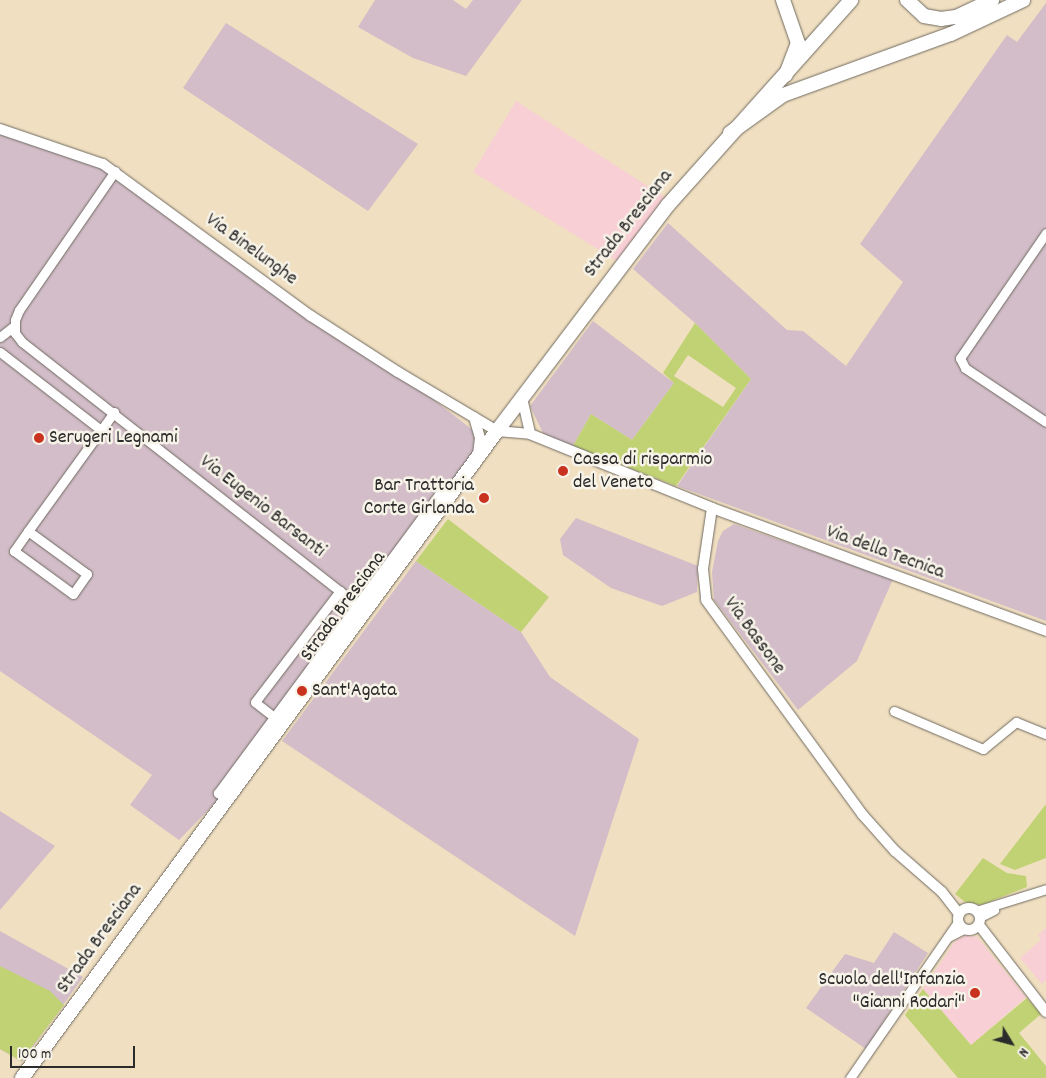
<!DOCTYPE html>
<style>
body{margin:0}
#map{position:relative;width:1046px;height:1078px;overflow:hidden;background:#f0dfc1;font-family:Dekko,sans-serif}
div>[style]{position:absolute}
.built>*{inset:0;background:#f7cfd4}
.industrial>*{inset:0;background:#d2bdc8}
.green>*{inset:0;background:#c1d274}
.roads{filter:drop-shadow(0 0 1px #706a60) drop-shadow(0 0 1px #706a60)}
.minor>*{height:9px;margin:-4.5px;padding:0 4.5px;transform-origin:4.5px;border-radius:4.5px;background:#fff}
.tertiary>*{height:10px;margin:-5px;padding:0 5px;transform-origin:5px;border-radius:5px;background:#fff}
.tertiary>.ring{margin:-5px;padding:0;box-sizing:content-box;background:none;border:10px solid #fff;border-radius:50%}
.primary>*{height:14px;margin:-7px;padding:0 7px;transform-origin:7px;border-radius:7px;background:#fff}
.trunk>*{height:14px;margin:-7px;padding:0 7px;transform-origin:7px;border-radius:7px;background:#fff}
.dots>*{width:14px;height:14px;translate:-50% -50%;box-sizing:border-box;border:2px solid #f7f3e8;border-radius:50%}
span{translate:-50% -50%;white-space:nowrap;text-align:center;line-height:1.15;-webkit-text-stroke:5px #f7f3e8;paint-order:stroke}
.street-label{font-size:20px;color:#2b2b2b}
.poi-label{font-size:20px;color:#2b2b2b}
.left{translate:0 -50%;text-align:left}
.right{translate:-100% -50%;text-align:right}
.north{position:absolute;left:986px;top:1018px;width:50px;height:50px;-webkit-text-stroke:4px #f7f3e8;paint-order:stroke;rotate:127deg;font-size:14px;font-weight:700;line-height:20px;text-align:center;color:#2b2b2b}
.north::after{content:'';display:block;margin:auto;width:18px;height:22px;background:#2b2b2b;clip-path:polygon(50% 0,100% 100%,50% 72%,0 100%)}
.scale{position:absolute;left:10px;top:1046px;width:125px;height:22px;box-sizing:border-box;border:2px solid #2b2b2b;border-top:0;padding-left:6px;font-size:15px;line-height:18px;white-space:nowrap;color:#2b2b2b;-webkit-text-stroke:4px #f7f3e8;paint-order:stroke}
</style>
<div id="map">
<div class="built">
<div style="clip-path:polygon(516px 101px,666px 198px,617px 261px,473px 172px)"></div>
<div style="clip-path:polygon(1046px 928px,1046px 980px,1042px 984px,1020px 958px,1041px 940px,1038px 935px)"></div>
<div style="clip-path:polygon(967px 935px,977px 937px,1026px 997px,971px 1045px,923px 989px,956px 940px)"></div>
</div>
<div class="industrial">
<div style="clip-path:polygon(375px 0,453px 0,466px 9px,473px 0,522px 0,466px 76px,413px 58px,358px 27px)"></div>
<div style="clip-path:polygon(1046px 3px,1046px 621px,677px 486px,751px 379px,695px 323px,633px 269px,668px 223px,787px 330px,803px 331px,846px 366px,903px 282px,860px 244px,1007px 35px,1017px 42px)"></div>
<div style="clip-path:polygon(226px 23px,418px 144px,368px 211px,183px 88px)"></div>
<div style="clip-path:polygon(0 133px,107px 170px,425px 393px,474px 431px,476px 441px,473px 452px,221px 797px,179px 840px,130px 805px,152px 775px,0 671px)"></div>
<div style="clip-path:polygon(593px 321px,674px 383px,632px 440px,591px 414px,573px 446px,544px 435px,530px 406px)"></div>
<div style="clip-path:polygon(576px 518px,698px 566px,697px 592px,662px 606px,611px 588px,563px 555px,560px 539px)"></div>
<div style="clip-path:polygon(734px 524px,893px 579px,857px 661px,798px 710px,714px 600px,712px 572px,718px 541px,723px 531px)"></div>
<div style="clip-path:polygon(416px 561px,521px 632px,550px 677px,639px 739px,575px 936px,282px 741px)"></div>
<div style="clip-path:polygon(0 811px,55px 846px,0 910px)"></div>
<div style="clip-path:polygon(0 931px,83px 977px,22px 1062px,0 1049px)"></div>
<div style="clip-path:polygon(894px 932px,928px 953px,866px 1049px,806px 1008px,845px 954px,874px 963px)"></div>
</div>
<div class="green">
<div style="clip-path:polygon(evenodd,695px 323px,751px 379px,676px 486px,573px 446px,591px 414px,632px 440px,674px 383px,663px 373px,695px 323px,688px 355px,736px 388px,723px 407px,674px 376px,688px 355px)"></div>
<div style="clip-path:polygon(448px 519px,549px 597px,521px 632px,416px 561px)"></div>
<div style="clip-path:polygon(1046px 804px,1046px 858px,1015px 870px,1000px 864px)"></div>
<div style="clip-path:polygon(983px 858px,1007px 873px,1026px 876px,1027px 887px,981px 905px,965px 902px,955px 894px)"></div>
<div style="clip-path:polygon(0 966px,50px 991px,64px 1005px,21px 1061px,0 1049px)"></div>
<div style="clip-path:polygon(923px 989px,971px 1045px,1027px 998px,1041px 1014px,1019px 1033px,1046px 1066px,1046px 1078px,958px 1078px,905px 1015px)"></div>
</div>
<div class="roads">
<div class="minor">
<div style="left:115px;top:171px;width:169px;rotate:124.6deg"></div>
<div style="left:19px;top:310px;width:11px;rotate:112deg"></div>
<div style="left:15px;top:320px;width:13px;rotate:90deg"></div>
<div style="left:15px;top:333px;width:11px;rotate:52deg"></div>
<div style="left:22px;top:342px;width:436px;rotate:38.1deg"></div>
<div style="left:1046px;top:233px;width:152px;rotate:124.5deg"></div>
<div style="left:960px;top:358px;width:11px;rotate:63deg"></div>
<div style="left:965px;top:368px;width:97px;rotate:33.7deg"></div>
<div style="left:0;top:337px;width:18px;rotate:-38deg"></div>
<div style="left:0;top:352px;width:128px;rotate:37.7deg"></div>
<div style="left:28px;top:531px;width:73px;rotate:36.1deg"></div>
<div style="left:87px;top:574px;width:24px;rotate:125deg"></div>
<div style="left:73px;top:594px;width:73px;rotate:-143.9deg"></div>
<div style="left:14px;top:551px;width:24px;rotate:-55deg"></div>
<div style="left:28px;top:531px;width:147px;rotate:-54.1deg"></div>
<div style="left:894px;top:711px;width:97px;rotate:23.1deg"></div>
<div style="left:983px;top:749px;width:43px;rotate:-39.3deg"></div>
<div style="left:1016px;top:722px;width:32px;rotate:22deg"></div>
<div style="left:274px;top:717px;width:24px;rotate:-142deg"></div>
<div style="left:255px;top:702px;width:140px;rotate:-52.6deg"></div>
<div style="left:228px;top:799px;width:12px;rotate:-149deg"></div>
<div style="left:218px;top:793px;width:377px;rotate:-53.5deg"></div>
<div style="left:442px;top:490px;width:14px;rotate:-12deg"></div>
<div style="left:976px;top:911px;width:73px;rotate:-17.4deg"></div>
<div style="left:980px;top:917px;width:16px;rotate:-27deg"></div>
<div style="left:948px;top:937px;width:18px;rotate:-27deg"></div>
<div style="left:850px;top:1078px;width:190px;rotate:-55.3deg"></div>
</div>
<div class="tertiary">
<div style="left:0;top:129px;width:109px;rotate:18.8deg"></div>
<div style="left:103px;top:164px;width:258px;rotate:36.2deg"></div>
<div style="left:311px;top:316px;width:103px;rotate:32.8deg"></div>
<div style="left:398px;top:372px;width:115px;rotate:30.8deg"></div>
<div style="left:497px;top:431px;width:33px;rotate:5deg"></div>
<div style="left:530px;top:434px;width:196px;rotate:22.1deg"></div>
<div style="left:712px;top:508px;width:356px;rotate:20.2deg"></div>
<div style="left:522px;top:398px;width:37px;rotate:77deg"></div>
<div style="left:474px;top:417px;width:22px;rotate:74deg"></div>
<div style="left:480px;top:438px;width:17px;rotate:97deg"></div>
<div style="left:712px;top:508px;width:62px;rotate:98.4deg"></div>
<div style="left:703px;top:569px;width:31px;rotate:84deg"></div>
<div style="left:706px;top:600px;width:265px;rotate:53.9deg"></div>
<div style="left:862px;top:814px;width:50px;rotate:48.3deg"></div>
<div style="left:895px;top:851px;width:62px;rotate:41.1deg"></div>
<div style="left:942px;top:892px;width:28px;rotate:52deg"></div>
<div class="ring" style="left:958px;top:908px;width:12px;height:12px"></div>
<div style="left:979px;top:925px;width:110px;rotate:52.4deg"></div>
</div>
<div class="primary">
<div style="left:22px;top:1078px;width:803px;rotate:-53.72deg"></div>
<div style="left:497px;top:431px;width:283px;rotate:-52.9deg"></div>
<div style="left:668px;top:205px;width:275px;rotate:-48.2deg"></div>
</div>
<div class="trunk">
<div style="left:783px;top:0;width:46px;rotate:70.8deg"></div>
<div style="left:798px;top:43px;width:34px;rotate:111deg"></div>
<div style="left:907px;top:0;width:23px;rotate:43deg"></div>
<div style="left:924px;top:16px;width:17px;rotate:10deg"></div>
<div style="left:941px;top:19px;width:15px;rotate:-8deg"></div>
<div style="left:956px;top:17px;width:40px;rotate:-25deg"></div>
<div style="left:730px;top:133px;width:65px;rotate:-35.6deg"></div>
<div style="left:783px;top:95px;width:179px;rotate:-20deg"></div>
<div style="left:951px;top:34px;width:80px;rotate:-25.3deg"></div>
</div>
</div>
<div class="dots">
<div style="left:39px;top:438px;background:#c8321e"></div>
<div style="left:563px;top:471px;background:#c8321e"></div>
<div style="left:484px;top:498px;background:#c8321e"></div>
<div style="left:302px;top:691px;background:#c8321e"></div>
<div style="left:975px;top:993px;background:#c8321e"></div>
</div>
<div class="street-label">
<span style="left:629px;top:224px;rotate:-52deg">Strada Bresciana</span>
<span style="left:251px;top:250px;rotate:36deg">Via Binelunghe</span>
<span style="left:262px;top:507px;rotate:38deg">Via Eugenio Barsanti</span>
<span style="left:885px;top:553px;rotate:20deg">Via della Tecnica</span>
<span style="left:344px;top:607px;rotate:-54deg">Strada Bresciana</span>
<span style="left:754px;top:636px;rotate:54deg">Via Bassone</span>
<span style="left:100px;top:939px;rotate:-54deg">Strada Bresciana</span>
</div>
<div class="poi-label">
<span class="left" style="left:49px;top:438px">Serugeri Legnami</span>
<span class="left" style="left:573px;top:472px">Cassa di risparmio<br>del Veneto</span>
<span class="right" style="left:474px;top:498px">Bar Trattoria<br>Corte Girlanda</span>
<span class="left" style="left:312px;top:691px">Sant'Agata</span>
<span class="right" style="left:965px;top:992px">Scuola dell'Infanzia<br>"Gianni Rodari"</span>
</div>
<div class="north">N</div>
<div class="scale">100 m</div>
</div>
